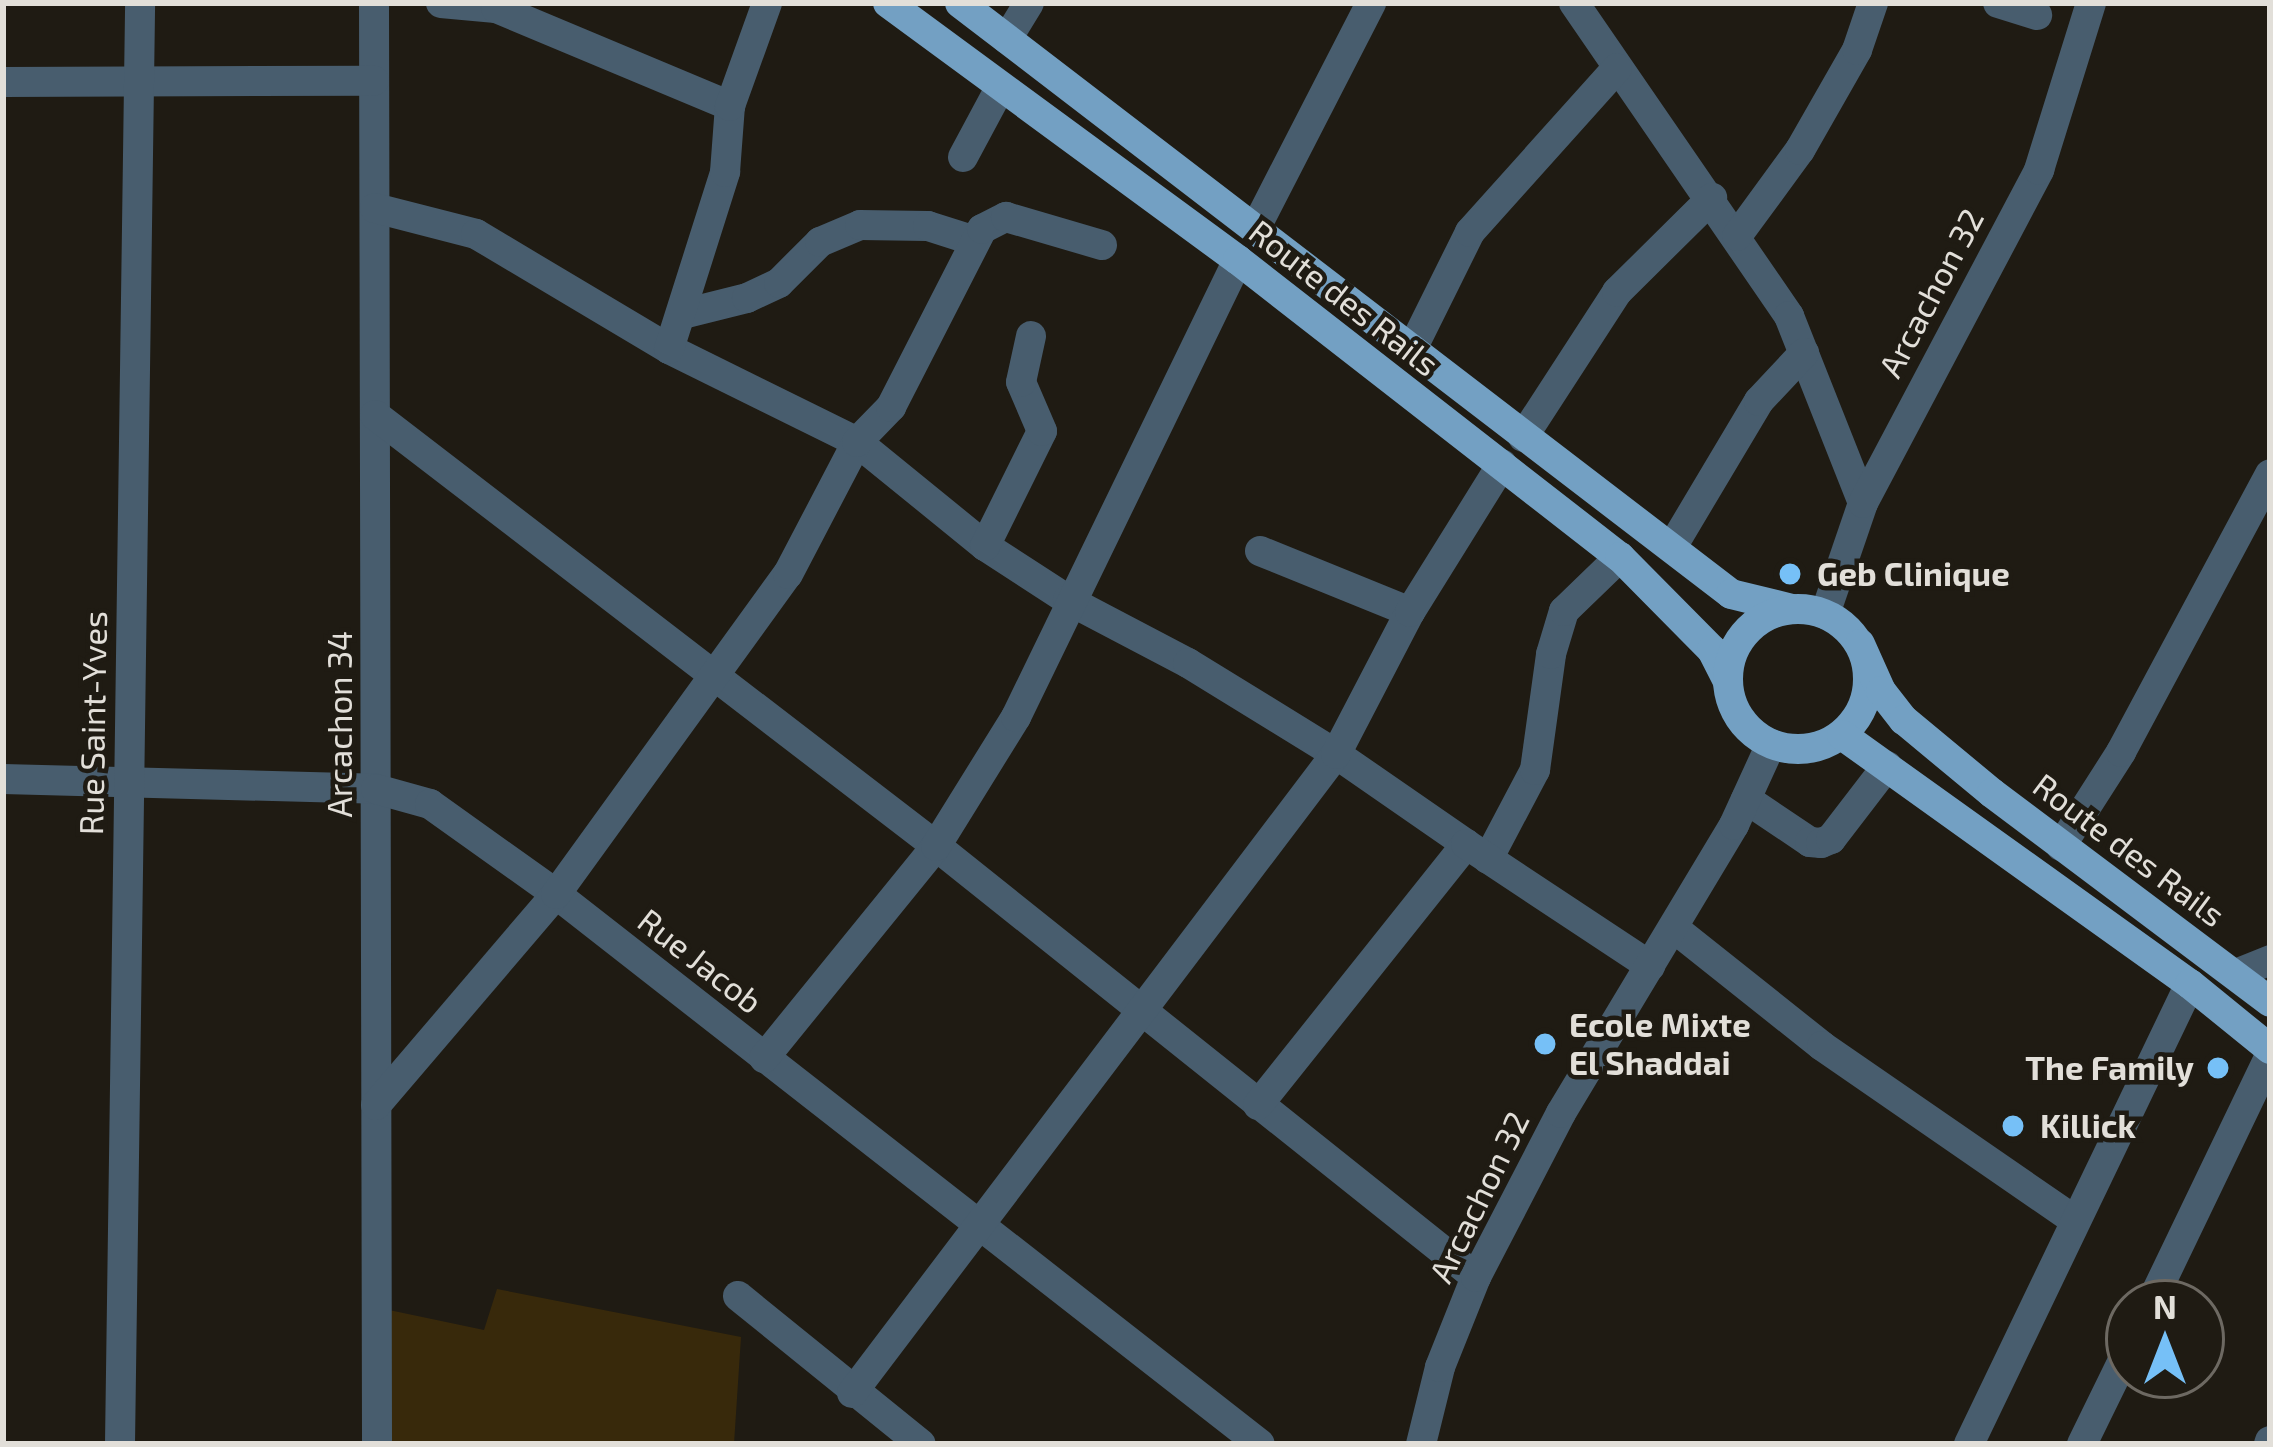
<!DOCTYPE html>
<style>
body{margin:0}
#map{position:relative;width:2273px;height:1447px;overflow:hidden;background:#1f1b13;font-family:"Exo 2",sans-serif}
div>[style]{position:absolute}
.green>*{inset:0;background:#38290b}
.minor>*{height:30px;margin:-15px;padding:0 15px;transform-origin:15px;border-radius:15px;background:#485d6e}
.major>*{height:30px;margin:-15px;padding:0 15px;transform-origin:15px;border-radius:15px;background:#73a0c3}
.major>.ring{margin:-15px;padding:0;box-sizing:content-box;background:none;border:30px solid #73a0c3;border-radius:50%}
.dots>*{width:33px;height:33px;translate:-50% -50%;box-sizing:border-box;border:6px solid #1f1b13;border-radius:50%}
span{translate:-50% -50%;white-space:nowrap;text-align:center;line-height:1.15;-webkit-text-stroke:9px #1f1b13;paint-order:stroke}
.street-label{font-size:33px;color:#e2dfd9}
.poi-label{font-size:33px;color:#e2dfd9;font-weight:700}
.left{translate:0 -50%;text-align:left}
.right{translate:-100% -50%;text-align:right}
.frame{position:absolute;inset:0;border:6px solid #e2dfd9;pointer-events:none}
.north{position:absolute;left:2105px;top:1279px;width:120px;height:120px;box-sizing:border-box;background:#1f1b13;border:3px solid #6d6962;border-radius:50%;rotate:0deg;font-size:33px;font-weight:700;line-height:48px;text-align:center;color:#e2dfd9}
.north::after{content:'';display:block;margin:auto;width:42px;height:54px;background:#76c0f7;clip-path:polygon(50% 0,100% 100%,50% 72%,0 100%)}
</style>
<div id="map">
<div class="green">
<div style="clip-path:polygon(497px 1289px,741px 1337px,734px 1444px,390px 1444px,389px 1310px,484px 1330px)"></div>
</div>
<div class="minor">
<div style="left:374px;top:3px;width:1441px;rotate:89.88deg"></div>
<div style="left:441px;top:3px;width:55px;rotate:5.2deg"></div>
<div style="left:496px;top:8px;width:254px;rotate:22.7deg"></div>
<div style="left:1574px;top:3px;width:380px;rotate:55.5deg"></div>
<div style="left:1789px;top:316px;width:201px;rotate:68.4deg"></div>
<div style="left:1998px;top:3px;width:41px;rotate:17.1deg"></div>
<div style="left:1007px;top:39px;width:42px;rotate:-58.6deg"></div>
<div style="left:3px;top:82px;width:371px;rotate:-0.2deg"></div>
<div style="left:963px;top:157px;width:78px;rotate:-61.8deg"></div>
<div style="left:375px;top:208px;width:104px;rotate:14.4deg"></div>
<div style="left:476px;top:234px;width:225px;rotate:30.8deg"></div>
<div style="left:669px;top:349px;width:210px;rotate:26.3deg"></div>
<div style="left:857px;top:442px;width:165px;rotate:39.1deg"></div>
<div style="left:985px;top:546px;width:99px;rotate:33deg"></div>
<div style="left:1068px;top:600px;width:136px;rotate:27.7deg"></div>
<div style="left:1188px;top:663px;width:174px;rotate:31.6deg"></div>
<div style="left:1336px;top:754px;width:158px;rotate:34.7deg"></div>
<div style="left:1255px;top:229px;width:254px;rotate:-62.8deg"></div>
<div style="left:1737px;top:236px;width:107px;rotate:-53.8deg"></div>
<div style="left:1800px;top:150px;width:115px;rotate:-60.3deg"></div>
<div style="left:1857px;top:50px;width:50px;rotate:-71.2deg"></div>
<div style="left:683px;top:314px;width:66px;rotate:-14deg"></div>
<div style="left:747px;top:298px;width:35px;rotate:-25deg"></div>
<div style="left:779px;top:283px;width:58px;rotate:-45deg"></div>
<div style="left:820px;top:242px;width:43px;rotate:-23deg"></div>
<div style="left:860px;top:225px;width:68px;rotate:0.8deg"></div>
<div style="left:928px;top:226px;width:49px;rotate:17.7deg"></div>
<div style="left:669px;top:349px;width:186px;rotate:-72.4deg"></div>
<div style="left:725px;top:172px;width:66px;rotate:-85.7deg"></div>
<div style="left:730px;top:106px;width:109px;rotate:-70.2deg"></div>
<div style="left:1411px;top:351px;width:133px;rotate:-63.6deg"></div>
<div style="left:1470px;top:232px;width:220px;rotate:-48.1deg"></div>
<div style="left:375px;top:415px;width:707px;rotate:37.53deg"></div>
<div style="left:936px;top:846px;width:691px;rotate:38.6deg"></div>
<div style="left:1523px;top:437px;width:173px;rotate:-57deg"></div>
<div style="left:1617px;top:292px;width:134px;rotate:-44.7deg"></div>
<div style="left:985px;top:546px;width:128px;rotate:-63.6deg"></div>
<div style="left:1042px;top:431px;width:53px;rotate:-113.2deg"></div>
<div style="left:1021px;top:382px;width:47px;rotate:-77.7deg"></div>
<div style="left:1672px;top:547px;width:170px;rotate:-59.2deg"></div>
<div style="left:1759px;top:401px;width:66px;rotate:-46.8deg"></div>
<div style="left:1260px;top:551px;width:162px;rotate:22.1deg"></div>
<div style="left:1825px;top:614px;width:117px;rotate:-71.1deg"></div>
<div style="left:1863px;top:503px;width:377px;rotate:-62.1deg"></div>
<div style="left:2039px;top:170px;width:175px;rotate:-72.7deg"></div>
<div style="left:3px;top:779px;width:373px;rotate:1.5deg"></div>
<div style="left:376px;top:789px;width:56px;rotate:15.5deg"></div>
<div style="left:430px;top:804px;width:155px;rotate:35.5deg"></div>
<div style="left:556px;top:894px;width:893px;rotate:38deg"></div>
<div style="left:1746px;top:799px;width:77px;rotate:33.9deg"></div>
<div style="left:1810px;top:842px;width:11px;rotate:5deg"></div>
<div style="left:1821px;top:843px;width:11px;rotate:-22deg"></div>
<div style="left:1831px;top:839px;width:92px;rotate:-52.5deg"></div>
<div style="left:2061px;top:846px;width:112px;rotate:-57.4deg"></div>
<div style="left:2121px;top:752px;width:315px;rotate:-61.8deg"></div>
<div style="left:1488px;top:859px;width:101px;rotate:-62.2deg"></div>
<div style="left:1535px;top:770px;width:117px;rotate:-82.1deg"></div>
<div style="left:1551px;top:654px;width:45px;rotate:-73.2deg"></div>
<div style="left:1564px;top:611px;width:78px;rotate:-44deg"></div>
<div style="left:1675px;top:929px;width:188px;rotate:38.5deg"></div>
<div style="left:1822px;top:1046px;width:305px;rotate:34.6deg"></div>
<div style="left:2236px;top:974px;width:37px;rotate:-22deg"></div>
<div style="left:764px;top:1058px;width:273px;rotate:-50.9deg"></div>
<div style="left:936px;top:846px;width:152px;rotate:-58.2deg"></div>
<div style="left:1016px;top:717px;width:508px;rotate:-64.09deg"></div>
<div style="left:376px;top:1105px;width:277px;rotate:-49.5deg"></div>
<div style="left:556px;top:894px;width:395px;rotate:-54.1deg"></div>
<div style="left:788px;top:574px;width:149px;rotate:-62.4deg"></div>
<div style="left:857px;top:442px;width:49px;rotate:-45.8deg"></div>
<div style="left:891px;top:407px;width:200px;rotate:-62.9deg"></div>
<div style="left:982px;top:229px;width:27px;rotate:-27deg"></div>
<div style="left:1006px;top:217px;width:100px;rotate:16.3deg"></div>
<div style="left:1258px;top:1105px;width:334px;rotate:-51.4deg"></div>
<div style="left:1466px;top:844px;width:221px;rotate:33.5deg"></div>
<div style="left:738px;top:1296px;width:235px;rotate:39deg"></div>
<div style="left:2151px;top:1303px;width:274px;rotate:-64.3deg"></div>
<div style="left:852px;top:1393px;width:802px;rotate:-52.86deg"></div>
<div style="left:1336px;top:754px;width:160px;rotate:-62.5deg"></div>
<div style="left:1410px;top:612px;width:174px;rotate:-58.1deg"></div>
<div style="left:120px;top:1444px;width:1441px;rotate:-89.2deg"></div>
<div style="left:1421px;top:1444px;width:79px;rotate:-76.1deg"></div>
<div style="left:1440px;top:1367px;width:97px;rotate:-68.2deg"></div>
<div style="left:1476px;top:1277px;width:185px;rotate:-62.6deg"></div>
<div style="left:1561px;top:1113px;width:336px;rotate:-59deg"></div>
<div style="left:1734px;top:825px;width:89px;rotate:-65.4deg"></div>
<div style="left:1969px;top:1444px;width:510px;rotate:-64.34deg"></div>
<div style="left:2082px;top:1444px;width:107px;rotate:-63.9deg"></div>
<div style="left:2269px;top:1444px;width:3px;rotate:-72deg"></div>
</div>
<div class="major">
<div style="left:888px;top:3px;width:434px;rotate:36.3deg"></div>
<div style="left:1238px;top:260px;width:484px;rotate:37.9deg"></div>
<div style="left:1620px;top:557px;width:131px;rotate:45.3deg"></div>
<div style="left:1712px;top:650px;width:35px;rotate:63deg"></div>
<div style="left:960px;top:3px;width:971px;rotate:37.47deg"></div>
<div style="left:1731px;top:594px;width:63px;rotate:13.8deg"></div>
<div class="ring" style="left:1728px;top:609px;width:110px;height:110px"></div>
<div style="left:1860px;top:644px;width:51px;rotate:65.9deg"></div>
<div style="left:1881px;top:691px;width:37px;rotate:52deg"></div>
<div style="left:1904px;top:720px;width:114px;rotate:39.7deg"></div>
<div style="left:1992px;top:793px;width:348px;rotate:36.9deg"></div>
<div style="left:1842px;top:735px;width:428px;rotate:35.6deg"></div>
<div style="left:2190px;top:984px;width:103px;rotate:39.1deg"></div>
</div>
<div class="dots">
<div style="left:1790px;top:574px;background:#76c0f7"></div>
<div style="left:1545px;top:1044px;background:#76c0f7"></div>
<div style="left:2218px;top:1068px;background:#76c0f7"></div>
<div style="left:2013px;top:1126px;background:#76c0f7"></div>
</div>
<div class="street-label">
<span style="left:1931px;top:293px;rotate:-62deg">Arcachon 32</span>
<span style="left:1344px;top:298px;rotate:38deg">Route des Rails</span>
<span style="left:93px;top:723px;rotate:-89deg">Rue Saint-Yves</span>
<span style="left:340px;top:724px;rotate:-90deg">Arcachon 34</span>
<span style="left:2129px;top:850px;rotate:37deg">Route des Rails</span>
<span style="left:700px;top:961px;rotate:38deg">Rue Jacob</span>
<span style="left:1479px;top:1197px;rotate:-64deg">Arcachon 32</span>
</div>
<div class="poi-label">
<span class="left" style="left:1817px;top:574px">Geb Clinique</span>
<span class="left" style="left:1569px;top:1044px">Ecole Mixte<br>El Shaddai</span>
<span class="right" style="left:2194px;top:1068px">The Family</span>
<span class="left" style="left:2040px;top:1126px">Killick</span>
</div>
<div class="frame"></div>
<div class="north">N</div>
</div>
